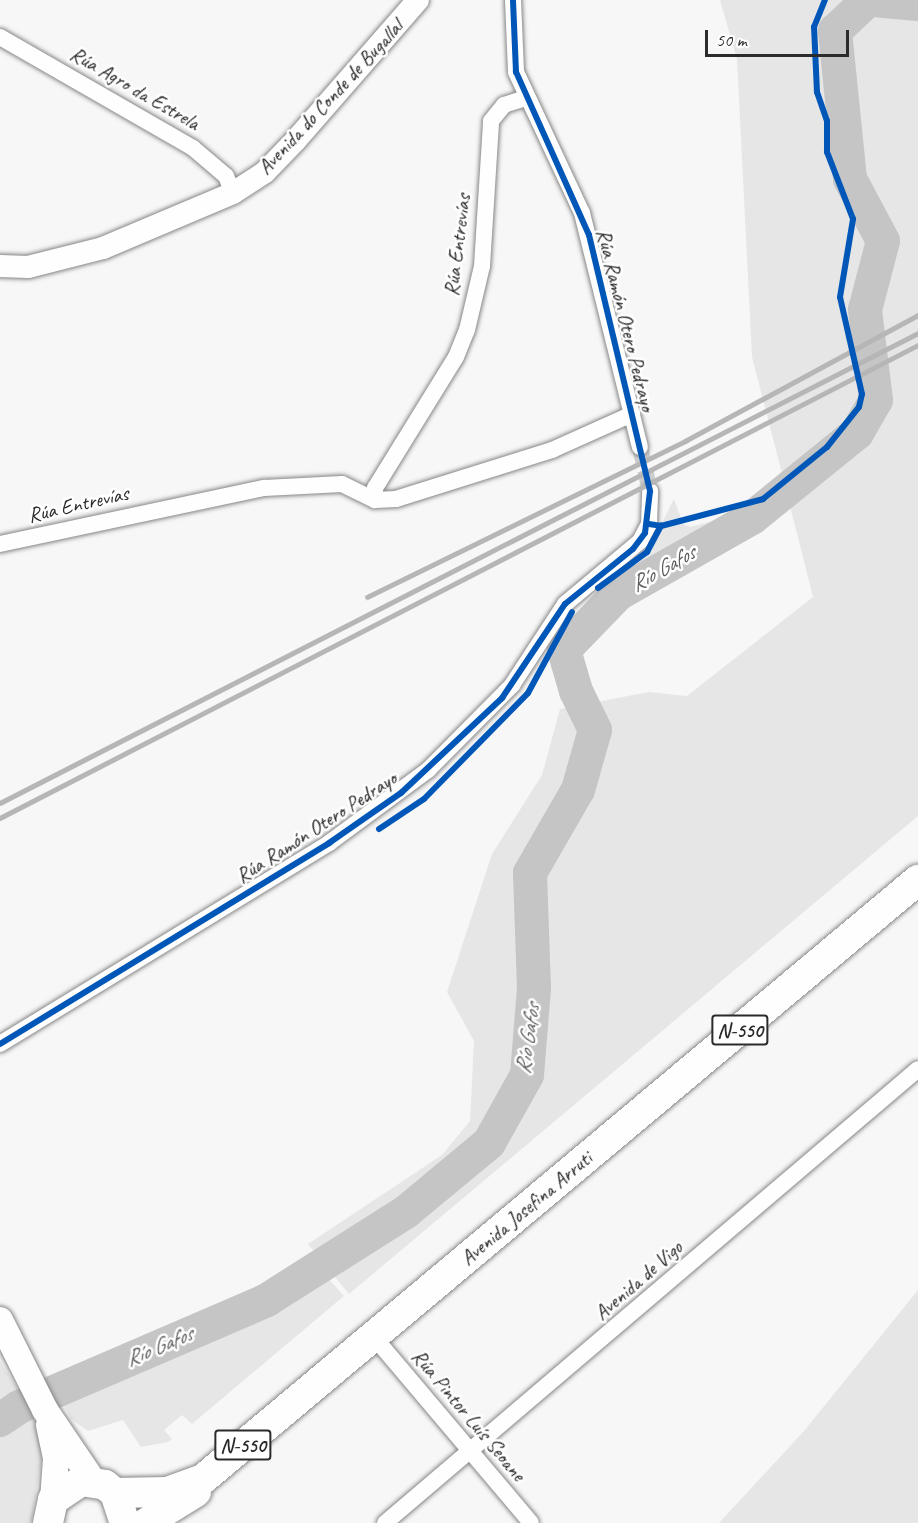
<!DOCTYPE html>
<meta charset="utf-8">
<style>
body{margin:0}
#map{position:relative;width:918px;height:1523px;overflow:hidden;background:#f7f7f7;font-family:Caveat,sans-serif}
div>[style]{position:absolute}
.green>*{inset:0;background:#e6e6e6}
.river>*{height:34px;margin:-17px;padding:0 17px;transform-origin:17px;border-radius:17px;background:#c5c5c5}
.street-tunnel>*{height:16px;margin-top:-8px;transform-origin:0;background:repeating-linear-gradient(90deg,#cecece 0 16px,transparent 0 24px)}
.roads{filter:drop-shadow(0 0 2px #878787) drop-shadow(0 0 2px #878787)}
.street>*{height:16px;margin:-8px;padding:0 8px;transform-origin:8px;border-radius:8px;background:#fefefe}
.secondary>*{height:22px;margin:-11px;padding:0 11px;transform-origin:11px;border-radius:11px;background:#fefefe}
.primary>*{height:26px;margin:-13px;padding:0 13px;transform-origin:13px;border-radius:13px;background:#fefefe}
.highway>*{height:30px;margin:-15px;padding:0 15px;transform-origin:15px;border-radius:15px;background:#fefefe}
.rail>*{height:4.5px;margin:-2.25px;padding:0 2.25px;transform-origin:2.25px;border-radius:2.25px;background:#b6b6b6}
.cycleway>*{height:6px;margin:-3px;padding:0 3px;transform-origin:3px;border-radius:3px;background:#0057b8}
span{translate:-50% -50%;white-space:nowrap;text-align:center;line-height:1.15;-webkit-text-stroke:5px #fff;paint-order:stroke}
.shield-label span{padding:2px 4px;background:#fff;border:2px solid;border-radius:4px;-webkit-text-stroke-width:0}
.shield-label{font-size:20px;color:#2b2b2b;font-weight:700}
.street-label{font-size:21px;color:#2b2b2b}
.water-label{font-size:22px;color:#5a5a5a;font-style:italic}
.scale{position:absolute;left:705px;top:30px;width:144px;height:27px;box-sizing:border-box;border:3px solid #2b2b2b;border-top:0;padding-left:8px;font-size:18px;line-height:21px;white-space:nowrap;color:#2b2b2b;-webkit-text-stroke:4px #fff;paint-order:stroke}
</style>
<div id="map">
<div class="green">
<div style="clip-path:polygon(720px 0,918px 0,918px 816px,349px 1294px,308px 1244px,442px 1155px,470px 1121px,474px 1041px,447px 992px,492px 854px,542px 775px,560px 709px,649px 692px,687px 696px,813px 597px,789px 502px,672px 575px,653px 580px,618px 573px,647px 552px,674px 499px,683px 524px,690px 527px,725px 518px,785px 485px,752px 357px,737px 59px)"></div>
<div style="clip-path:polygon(320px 1269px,344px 1296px,192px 1424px,182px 1415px,164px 1430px,172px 1439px,168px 1442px,141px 1447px,123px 1420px,88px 1431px,71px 1419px,60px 1397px,260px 1311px)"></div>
<div style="clip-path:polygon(918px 1290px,918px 1523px,719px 1523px,804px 1431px)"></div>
<div style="clip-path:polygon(0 1361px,39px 1422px,42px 1454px,31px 1523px,0 1523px)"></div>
</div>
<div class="river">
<div style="left:873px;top:0;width:45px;rotate:5.1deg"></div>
<div style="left:0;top:1420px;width:23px;rotate:-34deg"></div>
<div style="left:19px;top:1407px;width:270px;rotate:-23.3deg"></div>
<div style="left:267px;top:1300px;width:166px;rotate:-32.4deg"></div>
<div style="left:407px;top:1211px;width:107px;rotate:-39.7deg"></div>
<div style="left:489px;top:1143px;width:78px;rotate:-60.8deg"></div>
<div style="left:527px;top:1075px;width:87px;rotate:-85.4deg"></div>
<div style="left:534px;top:988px;width:115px;rotate:-92deg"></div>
<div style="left:530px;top:873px;width:96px;rotate:-60deg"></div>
<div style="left:578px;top:790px;width:62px;rotate:-74.2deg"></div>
<div style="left:595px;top:730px;width:43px;rotate:-116deg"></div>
<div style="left:576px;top:691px;width:43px;rotate:-106.3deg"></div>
<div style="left:564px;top:650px;width:78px;rotate:-46deg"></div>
<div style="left:618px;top:594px;width:154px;rotate:-29.6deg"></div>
<div style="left:752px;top:518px;width:135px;rotate:-39deg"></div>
<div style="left:857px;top:433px;width:38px;rotate:-60deg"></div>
<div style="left:876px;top:400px;width:91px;rotate:-97deg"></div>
<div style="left:865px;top:310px;width:71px;rotate:-75.4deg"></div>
<div style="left:883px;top:241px;width:70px;rotate:-118deg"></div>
<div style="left:850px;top:179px;width:149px;rotate:-95.8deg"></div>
<div style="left:835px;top:31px;width:45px;rotate:-43.2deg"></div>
</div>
<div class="street-tunnel">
<div style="left:640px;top:447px;width:45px;rotate:77.2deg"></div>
</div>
<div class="roads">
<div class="street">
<div style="left:513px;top:0;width:72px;rotate:87.6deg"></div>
<div style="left:516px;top:72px;width:156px;rotate:64.9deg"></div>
<div style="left:582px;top:213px;width:241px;rotate:76.1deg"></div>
<div style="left:0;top:37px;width:223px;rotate:29.9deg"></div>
<div style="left:193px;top:148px;width:43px;rotate:40.3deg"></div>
<div style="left:226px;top:176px;width:18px;rotate:68deg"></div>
<div style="left:375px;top:500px;width:12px;rotate:-90deg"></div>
<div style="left:375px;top:488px;width:154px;rotate:-58.3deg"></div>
<div style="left:456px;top:357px;width:29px;rotate:-68deg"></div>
<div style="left:467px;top:330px;width:66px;rotate:-76.8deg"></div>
<div style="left:482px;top:266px;width:145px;rotate:-86.4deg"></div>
<div style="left:491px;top:121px;width:21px;rotate:-51deg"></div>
<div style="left:504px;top:105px;width:23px;rotate:-18deg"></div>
<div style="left:0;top:544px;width:270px;rotate:-12deg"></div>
<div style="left:264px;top:488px;width:78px;rotate:-2.9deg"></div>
<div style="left:342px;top:484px;width:37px;rotate:26deg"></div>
<div style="left:375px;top:500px;width:21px;rotate:-3deg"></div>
<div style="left:396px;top:499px;width:164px;rotate:-17.4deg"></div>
<div style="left:552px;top:450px;width:88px;rotate:-24.2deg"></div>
<div style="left:0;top:1044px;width:386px;rotate:-31.4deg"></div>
<div style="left:329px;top:843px;width:123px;rotate:-36.4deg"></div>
<div style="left:428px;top:770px;width:120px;rotate:-45.3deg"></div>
<div style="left:512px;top:685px;width:97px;rotate:-56.8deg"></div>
<div style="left:565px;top:604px;width:98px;rotate:-40deg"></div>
<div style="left:640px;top:541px;width:19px;rotate:-62deg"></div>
<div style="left:649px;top:524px;width:33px;rotate:-88deg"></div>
<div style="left:374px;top:1337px;width:243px;rotate:49.8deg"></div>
<div style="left:385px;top:1523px;width:700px;rotate:-40.42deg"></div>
</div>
<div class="secondary">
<div style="left:0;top:266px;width:28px;rotate:2deg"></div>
<div style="left:28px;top:267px;width:77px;rotate:-14.2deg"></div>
<div style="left:103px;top:248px;width:141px;rotate:-22.9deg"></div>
<div style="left:233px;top:193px;width:38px;rotate:-33deg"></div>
<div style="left:265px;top:172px;width:43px;rotate:-45.9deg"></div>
<div style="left:295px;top:141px;width:187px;rotate:-48.9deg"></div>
</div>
<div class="primary">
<div style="left:0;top:1320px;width:101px;rotate:63.4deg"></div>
<div style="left:45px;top:1410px;width:86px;rotate:55.9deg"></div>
<div style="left:49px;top:1425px;width:35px;rotate:78deg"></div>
<div style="left:56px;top:1459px;width:41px;rotate:94.2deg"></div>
</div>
<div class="highway">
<div style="left:115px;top:1493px;width:52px;rotate:-1.1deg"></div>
<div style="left:167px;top:1492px;width:38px;rotate:-20deg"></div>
<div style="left:203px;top:1479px;width:933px;rotate:-39.96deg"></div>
<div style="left:48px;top:1523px;width:24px;rotate:-78deg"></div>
<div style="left:53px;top:1500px;width:34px;rotate:-34deg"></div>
<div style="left:81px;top:1481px;width:24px;rotate:9deg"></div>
<div style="left:105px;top:1485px;width:13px;rotate:39deg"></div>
<div style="left:115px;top:1493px;width:32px;rotate:72deg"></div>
<div style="left:146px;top:1523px;width:59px;rotate:-31.8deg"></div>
</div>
</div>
<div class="rail">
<div style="left:367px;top:597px;width:354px;rotate:-26.1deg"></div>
<div style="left:685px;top:441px;width:265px;rotate:-28.4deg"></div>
<div style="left:0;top:803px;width:1031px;rotate:-27.11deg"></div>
<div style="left:0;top:818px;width:1033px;rotate:-27.26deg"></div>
</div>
<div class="cycleway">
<div style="left:649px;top:524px;width:12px;rotate:9deg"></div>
<div style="left:661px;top:526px;width:106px;rotate:-14.8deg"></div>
<div style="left:763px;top:499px;width:82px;rotate:-39.1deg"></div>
<div style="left:827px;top:447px;width:51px;rotate:-51.3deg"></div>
<div style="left:859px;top:407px;width:13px;rotate:-77deg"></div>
<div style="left:862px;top:394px;width:99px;rotate:-102.8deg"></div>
<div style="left:840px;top:297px;width:79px;rotate:-80.5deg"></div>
<div style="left:853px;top:219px;width:72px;rotate:-111.2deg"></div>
<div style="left:827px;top:152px;width:31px;rotate:-90deg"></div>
<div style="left:827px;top:121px;width:31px;rotate:-109deg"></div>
<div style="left:817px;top:92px;width:65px;rotate:-92.6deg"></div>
<div style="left:814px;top:27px;width:29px;rotate:-68deg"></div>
<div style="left:598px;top:588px;width:61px;rotate:-36.3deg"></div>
<div style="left:647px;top:552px;width:30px;rotate:-62deg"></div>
<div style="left:379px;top:829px;width:54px;rotate:-33.7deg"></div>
<div style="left:424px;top:799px;width:148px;rotate:-45.5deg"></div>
<div style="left:528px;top:693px;width:92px;rotate:-61.5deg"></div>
<div style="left:0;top:1044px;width:386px;rotate:-31.4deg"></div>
<div style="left:329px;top:843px;width:88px;rotate:-34.8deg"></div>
<div style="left:401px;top:793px;width:139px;rotate:-43.2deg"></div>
<div style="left:502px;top:698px;width:113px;rotate:-56.2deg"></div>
<div style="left:565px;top:604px;width:87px;rotate:-39deg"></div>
<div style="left:633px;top:549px;width:20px;rotate:-53deg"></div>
<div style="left:645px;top:533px;width:42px;rotate:-83.2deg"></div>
<div style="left:650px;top:491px;width:263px;rotate:-103.4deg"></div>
<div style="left:589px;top:235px;width:179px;rotate:-114.1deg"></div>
<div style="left:516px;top:72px;width:72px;rotate:-92.4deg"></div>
</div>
<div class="shield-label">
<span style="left:740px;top:1030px">N-550</span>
<span style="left:243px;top:1445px">N-550</span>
</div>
<div class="street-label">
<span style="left:135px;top:88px;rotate:30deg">Rúa Agro da Estrela</span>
<span style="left:330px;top:97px;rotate:-47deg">Avenida do Conde de Bugallal</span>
<span style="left:457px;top:245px;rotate:-83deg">Rúa Entrevías</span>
<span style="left:626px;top:320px;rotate:76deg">Rúa Ramón Otero Pedrayo</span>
<span style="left:78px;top:504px;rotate:-13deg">Rúa Entrevías</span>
<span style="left:316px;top:827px;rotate:-33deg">Rúa Ramón Otero Pedrayo</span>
<span style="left:526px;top:1208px;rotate:-40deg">Avenida Josefina Arruti</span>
<span style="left:638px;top:1280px;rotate:-41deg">Avenida de Vigo</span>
<span style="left:469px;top:1415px;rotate:50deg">Rúa Pintor Luís Seoane</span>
</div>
<div class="water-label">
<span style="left:663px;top:569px;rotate:-30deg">Río Gafos</span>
<span style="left:528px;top:1039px;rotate:-82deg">Río Gafos</span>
<span style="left:159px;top:1347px;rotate:-23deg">Río Gafos</span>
</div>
<div class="scale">50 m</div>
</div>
